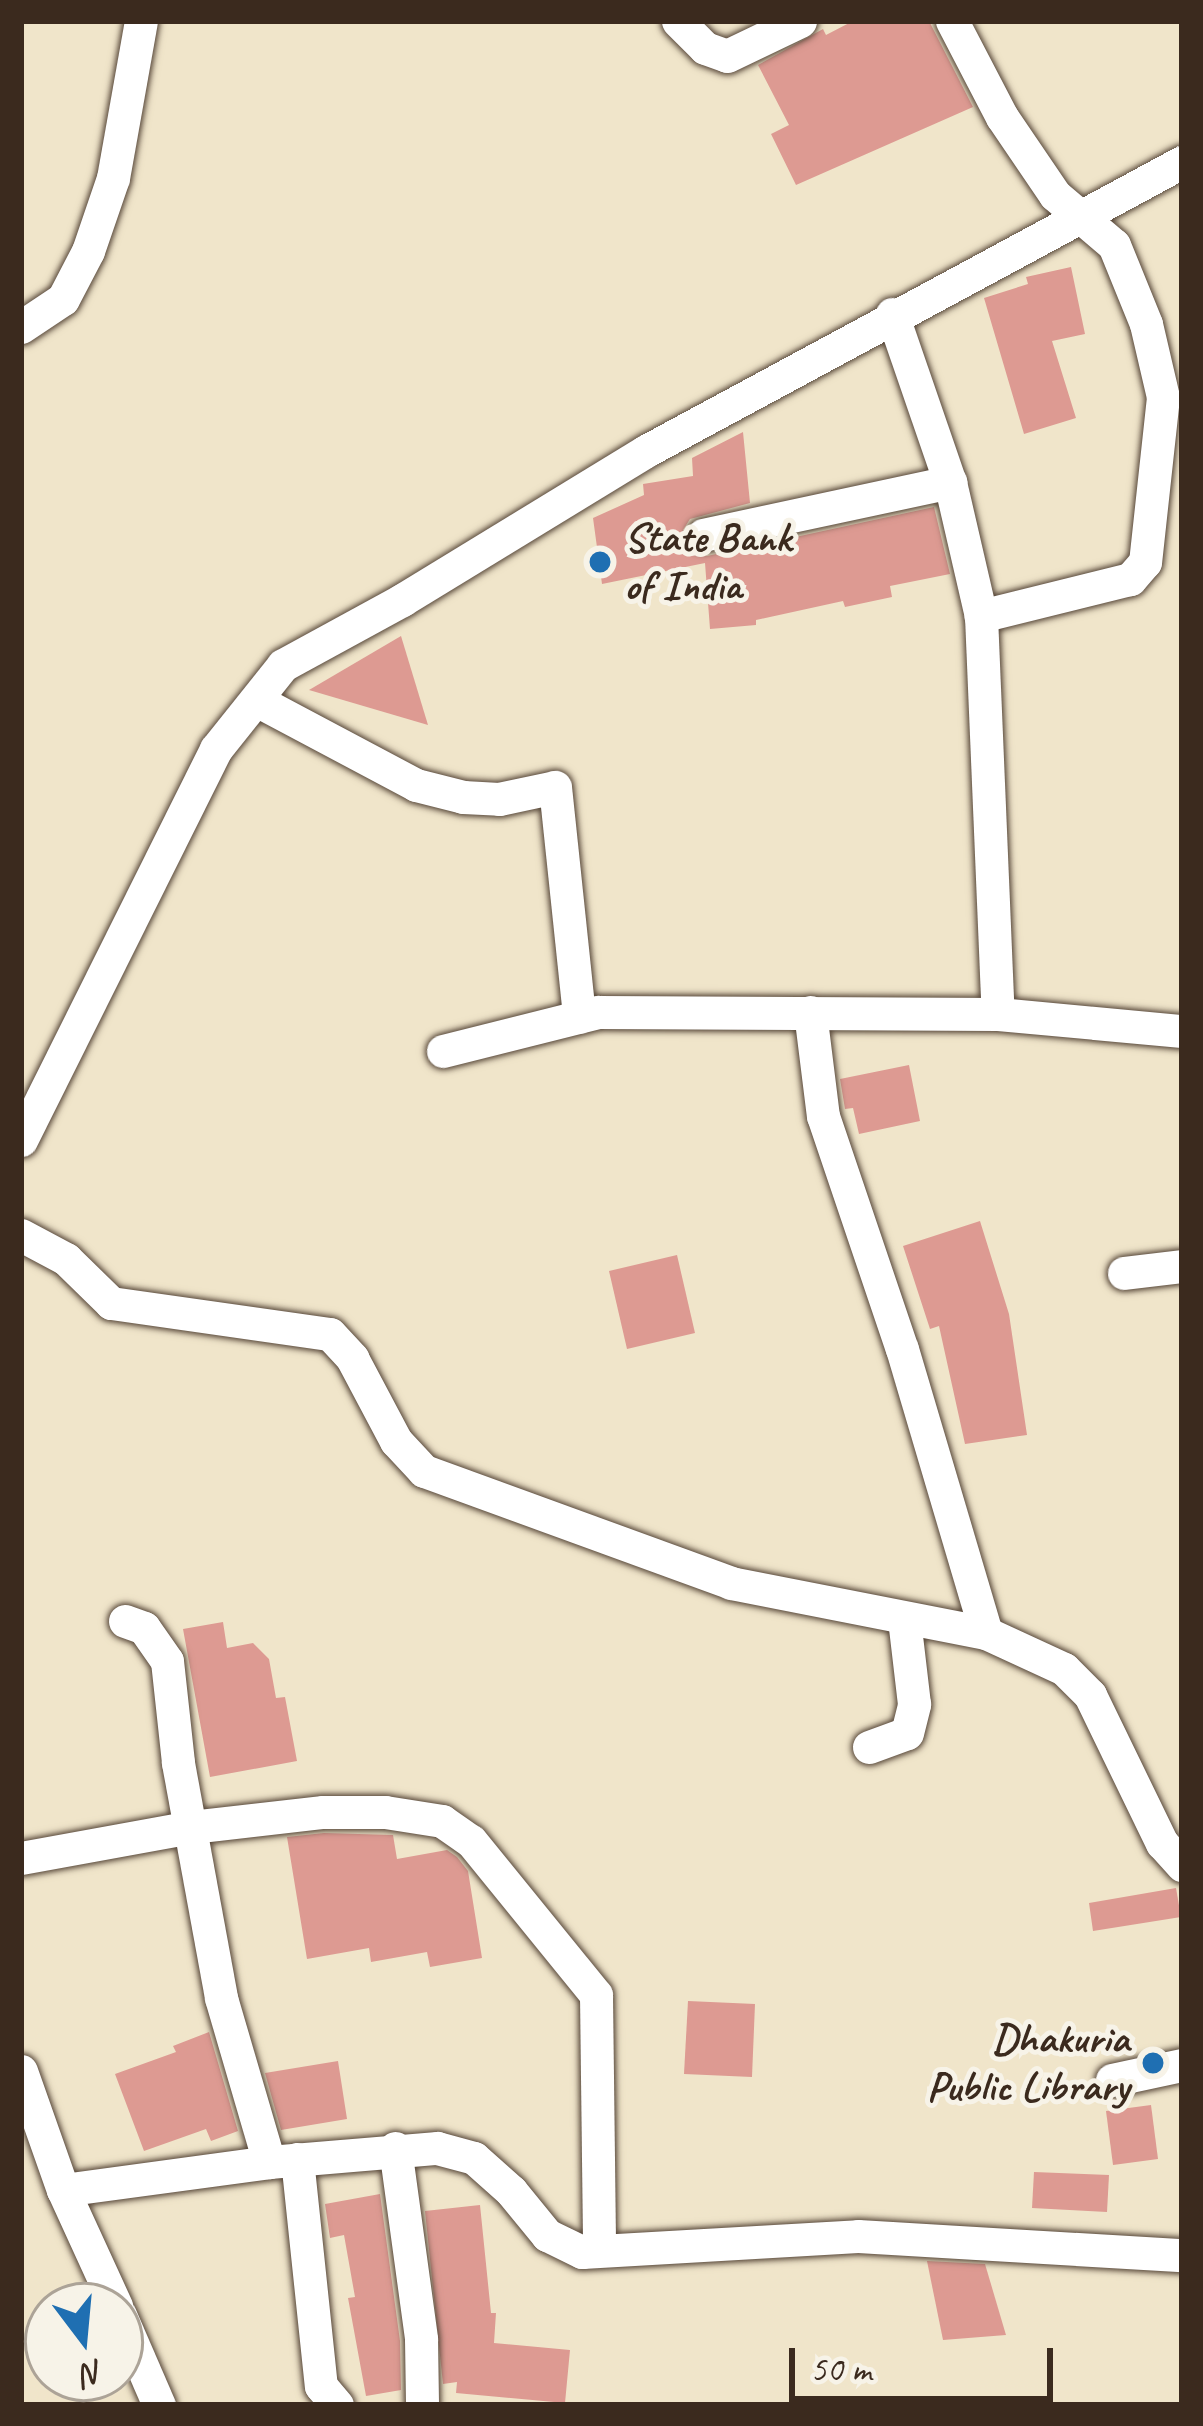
<!DOCTYPE html>
<style>
body{margin:0}
#map{position:relative;width:1203px;height:2426px;overflow:hidden;background:#f0e5ca;font-family:Caveat,sans-serif}
div>[style]{position:absolute}
.building>*{inset:0;background:#dd9a92}
.roads{filter:drop-shadow(0 0 3px #564638) drop-shadow(0 0 3px #564638)}
.minor>*{height:33px;margin:-16.5px;padding:0 16.5px;transform-origin:16.5px;border-radius:16.5px;background:#fff}
.dots>*{width:33px;height:33px;translate:-50% -50%;box-sizing:border-box;border:6px solid #f7f3e8;border-radius:50%}
span{translate:-50% -50%;white-space:nowrap;text-align:center;line-height:1.15;-webkit-text-stroke:10px #f7f3e8;paint-order:stroke}
.poi-label{font-size:42px;color:#3b2a1e;font-weight:700}
.left{translate:0 -50%;text-align:left}
.right{translate:-100% -50%;text-align:right}
.frame{position:absolute;inset:0;border:24px solid #3b2a1e;pointer-events:none}
.north{position:absolute;left:24px;top:2282px;width:120px;height:120px;box-sizing:border-box;background:#f7f3e8;border:3px solid #aca397;border-radius:50%;rotate:164deg;font-size:33px;font-weight:700;line-height:48px;text-align:center;color:#3b2a1e}
.north::after{content:'';display:block;margin:auto;width:42px;height:54px;background:#1f6fb2;clip-path:polygon(50% 0,100% 100%,50% 72%,0 100%)}
.scale{position:absolute;left:789px;top:2348px;width:264px;height:54px;box-sizing:border-box;border:6px solid #3b2a1e;border-top:0;padding-left:15px;font-size:36px;line-height:42px;white-space:nowrap;color:#3b2a1e;-webkit-text-stroke:9px #f7f3e8;paint-order:stroke}
</style>
<div id="map">
<div class="building">
<div style="clip-path:polygon(853px 21px,929px 21px,973px 107px,796px 185px,771px 134px,789px 125px,758px 65px,823px 29px,826px 35px)"></div>
<div style="clip-path:polygon(1071px 267px,1085px 334px,1052px 341px,1076px 418px,1024px 434px,984px 298px,1028px 284px,1026px 277px)"></div>
<div style="clip-path:polygon(743px 432px,750px 503px,690px 519px,683px 530px,688px 550px,707px 556px,934px 507px,950px 574px,890px 586px,892px 597px,845px 607px,843px 601px,756px 620px,756px 625px,710px 629px,705px 563px,602px 584px,593px 518px,644px 495px,643px 484px,693px 476px,692px 458px)"></div>
<div style="clip-path:polygon(401px 636px,428px 725px,309px 690px)"></div>
<div style="clip-path:polygon(909px 1065px,920px 1121px,859px 1134px,853px 1108px,845px 1109px,840px 1079px)"></div>
<div style="clip-path:polygon(980px 1221px,1009px 1314px,1027px 1435px,965px 1444px,939px 1326px,930px 1329px,903px 1246px)"></div>
<div style="clip-path:polygon(677px 1255px,695px 1333px,627px 1349px,609px 1271px)"></div>
<div style="clip-path:polygon(223px 1622px,227px 1648px,253px 1643px,269px 1659px,276px 1698px,285px 1697px,297px 1761px,210px 1777px,183px 1629px)"></div>
<div style="clip-path:polygon(324px 1833px,393px 1835px,397px 1859px,447px 1850px,457px 1857px,468px 1871px,482px 1958px,430px 1967px,427px 1952px,371px 1962px,369px 1948px,307px 1959px,287px 1837px)"></div>
<div style="clip-path:polygon(1176px 1888px,1181px 1917px,1093px 1931px,1089px 1903px)"></div>
<div style="clip-path:polygon(688px 2001px,755px 2004px,752px 2077px,684px 2074px)"></div>
<div style="clip-path:polygon(209px 2032px,238px 2131px,211px 2141px,206px 2129px,144px 2151px,115px 2074px,176px 2052px,173px 2046px)"></div>
<div style="clip-path:polygon(338px 2061px,347px 2119px,281px 2130px,265px 2073px)"></div>
<div style="clip-path:polygon(1151px 2105px,1158px 2159px,1113px 2165px,1106px 2111px)"></div>
<div style="clip-path:polygon(1034px 2172px,1109px 2175px,1107px 2212px,1032px 2208px)"></div>
<div style="clip-path:polygon(380px 2194px,400px 2341px,401px 2390px,366px 2396px,348px 2298px,355px 2297px,344px 2235px,330px 2238px,325px 2204px)"></div>
<div style="clip-path:polygon(480px 2205px,491px 2313px,496px 2313px,494px 2343px,570px 2350px,565px 2403px,456px 2393px,457px 2382px,443px 2384px,425px 2211px)"></div>
<div style="clip-path:polygon(927px 2261px,985px 2264px,1006px 2335px,943px 2340px)"></div>
</div>
<div class="roads">
<div class="minor">
<div style="left:678px;top:21px;width:38px;rotate:45deg"></div>
<div style="left:705px;top:48px;width:23px;rotate:20deg"></div>
<div style="left:727px;top:56px;width:81px;rotate:-25.6deg"></div>
<div style="left:952px;top:21px;width:108px;rotate:62.5deg"></div>
<div style="left:1002px;top:117px;width:94px;rotate:55.8deg"></div>
<div style="left:1055px;top:195px;width:77px;rotate:40.3deg"></div>
<div style="left:1114px;top:245px;width:85px;rotate:67.9deg"></div>
<div style="left:1146px;top:324px;width:75px;rotate:76.9deg"></div>
<div style="left:1163px;top:397px;width:166px;rotate:96.2deg"></div>
<div style="left:1145px;top:562px;width:23px;rotate:131deg"></div>
<div style="left:1130px;top:579px;width:154px;rotate:166.1deg"></div>
<div style="left:892px;top:314px;width:178px;rotate:71deg"></div>
<div style="left:950px;top:482px;width:138px;rotate:77deg"></div>
<div style="left:981px;top:616px;width:398px;rotate:87.6deg"></div>
<div style="left:21px;top:327px;width:50px;rotate:-33.7deg"></div>
<div style="left:63px;top:299px;width:54px;rotate:-62.5deg"></div>
<div style="left:88px;top:251px;width:77px;rotate:-71.1deg"></div>
<div style="left:113px;top:178px;width:159px;rotate:-79.9deg"></div>
<div style="left:703px;top:535px;width:253px;rotate:-12.1deg"></div>
<div style="left:258px;top:701px;width:179px;rotate:28deg"></div>
<div style="left:416px;top:785px;width:49px;rotate:14.3deg"></div>
<div style="left:463px;top:797px;width:36px;rotate:3deg"></div>
<div style="left:499px;top:799px;width:57px;rotate:-12.1deg"></div>
<div style="left:555px;top:787px;width:231px;rotate:84deg"></div>
<div style="left:810px;top:1012px;width:105px;rotate:82.9deg"></div>
<div style="left:823px;top:1116px;width:246px;rotate:71.3deg"></div>
<div style="left:902px;top:1349px;width:296px;rotate:73.5deg"></div>
<div style="left:443px;top:1051px;width:160px;rotate:-14.1deg"></div>
<div style="left:598px;top:1012px;width:400px;rotate:0.3deg"></div>
<div style="left:998px;top:1014px;width:185px;rotate:5.3deg"></div>
<div style="left:21px;top:1140px;width:437px;rotate:-63.5deg"></div>
<div style="left:216px;top:749px;width:107px;rotate:-51.4deg"></div>
<div style="left:283px;top:665px;width:136px;rotate:-28.6deg"></div>
<div style="left:402px;top:600px;width:286px;rotate:-31.4deg"></div>
<div style="left:646px;top:451px;width:609px;rotate:-28.33deg"></div>
<div style="left:21px;top:1235px;width:51px;rotate:28.1deg"></div>
<div style="left:66px;top:1259px;width:63px;rotate:44.4deg"></div>
<div style="left:111px;top:1303px;width:221px;rotate:8.1deg"></div>
<div style="left:330px;top:1334px;width:33px;rotate:47deg"></div>
<div style="left:352px;top:1358px;width:94px;rotate:62.1deg"></div>
<div style="left:396px;top:1441px;width:41px;rotate:47deg"></div>
<div style="left:424px;top:1471px;width:327px;rotate:20deg"></div>
<div style="left:731px;top:1583px;width:260px;rotate:11.1deg"></div>
<div style="left:986px;top:1633px;width:86px;rotate:24.8deg"></div>
<div style="left:1064px;top:1669px;width:37px;rotate:45deg"></div>
<div style="left:1090px;top:1695px;width:165px;rotate:64.1deg"></div>
<div style="left:1162px;top:1843px;width:30px;rotate:48deg"></div>
<div style="left:1124px;top:1273px;width:58px;rotate:-6.9deg"></div>
<div style="left:125px;top:1621px;width:20px;rotate:20deg"></div>
<div style="left:144px;top:1628px;width:40px;rotate:55.1deg"></div>
<div style="left:167px;top:1661px;width:103px;rotate:83.8deg"></div>
<div style="left:178px;top:1763px;width:239px;rotate:79.6deg"></div>
<div style="left:221px;top:1998px;width:171px;rotate:73.7deg"></div>
<div style="left:869px;top:1747px;width:40px;rotate:-20.2deg"></div>
<div style="left:907px;top:1733px;width:30px;rotate:-76deg"></div>
<div style="left:914px;top:1704px;width:86px;rotate:-96.7deg"></div>
<div style="left:21px;top:1858px;width:173px;rotate:-10.3deg"></div>
<div style="left:191px;top:1827px;width:133px;rotate:-6.5deg"></div>
<div style="left:323px;top:1812px;width:62px"></div>
<div style="left:385px;top:1812px;width:58px;rotate:9deg"></div>
<div style="left:442px;top:1821px;width:35px;rotate:35deg"></div>
<div style="left:471px;top:1841px;width:198px;rotate:50.9deg"></div>
<div style="left:596px;top:1995px;width:255px;rotate:89.3deg"></div>
<div style="left:21px;top:2071px;width:126px;rotate:70.6deg"></div>
<div style="left:63px;top:2190px;width:128px;rotate:65.4deg"></div>
<div style="left:1112px;top:2080px;width:72px;rotate:-12.1deg"></div>
<div style="left:395px;top:2148px;width:193px;rotate:82.2deg"></div>
<div style="left:421px;top:2339px;width:66px;rotate:89.1deg"></div>
<div style="left:297px;top:2159px;width:228px;rotate:84deg"></div>
<div style="left:321px;top:2386px;width:25px;rotate:50deg"></div>
<div style="left:63px;top:2190px;width:208px;rotate:-7.7deg"></div>
<div style="left:269px;top:2162px;width:169px;rotate:-4.8deg"></div>
<div style="left:437px;top:2148px;width:38px;rotate:15deg"></div>
<div style="left:474px;top:2158px;width:50px;rotate:41.7deg"></div>
<div style="left:511px;top:2191px;width:57px;rotate:50.7deg"></div>
<div style="left:547px;top:2235px;width:39px;rotate:26deg"></div>
<div style="left:582px;top:2252px;width:276px;rotate:-3.3deg"></div>
<div style="left:858px;top:2236px;width:325px;rotate:3.4deg"></div>
<div style="left:120px;top:2315px;width:98px;rotate:66.6deg"></div>
</div>
</div>
<div class="dots">
<div style="left:600px;top:562px;background:#1f6fb2"></div>
<div style="left:1153px;top:2063px;background:#1f6fb2"></div>
</div>
<div class="poi-label">
<span class="left" style="left:624px;top:562px">State Bank<br>of India</span>
<span class="right" style="left:1129px;top:2063px">Dhakuria<br>Public Library</span>
</div>
<div class="frame"></div>
<div class="north">N</div>
<div class="scale">50 m</div>
</div>
